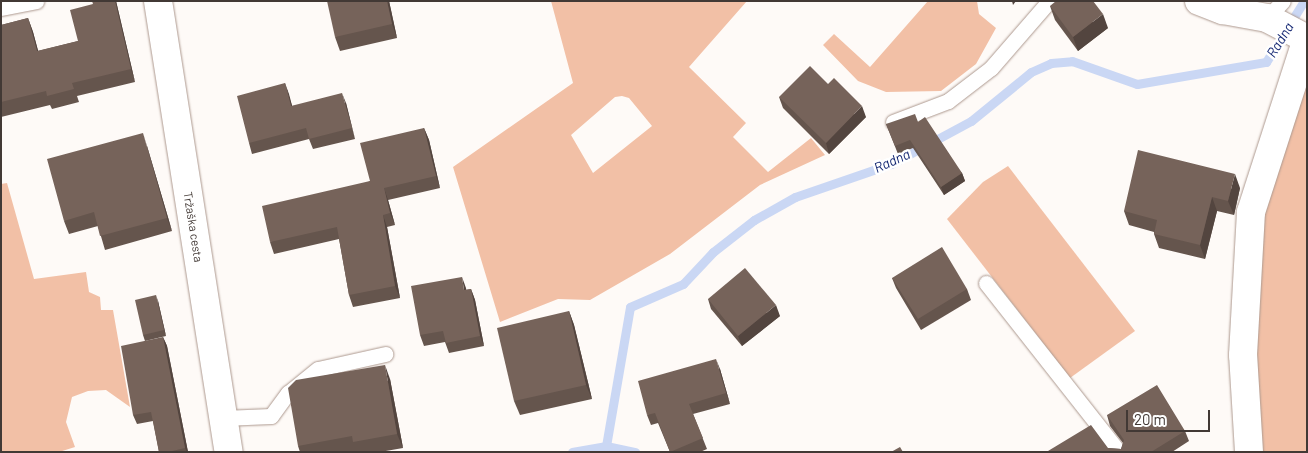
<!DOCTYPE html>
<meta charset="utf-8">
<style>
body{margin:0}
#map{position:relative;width:1308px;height:453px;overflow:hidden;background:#fefaf7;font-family:Barlow,sans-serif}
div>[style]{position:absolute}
.green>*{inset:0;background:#f2c0a6}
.stream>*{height:9px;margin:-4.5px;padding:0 4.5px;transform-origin:4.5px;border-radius:4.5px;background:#cad7f4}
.roads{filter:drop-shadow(0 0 1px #ad998f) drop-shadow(0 0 1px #ad998f)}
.lane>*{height:15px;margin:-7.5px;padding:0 7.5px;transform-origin:7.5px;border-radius:7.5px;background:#fff}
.street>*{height:28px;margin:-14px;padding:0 14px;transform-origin:14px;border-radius:14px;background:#fff}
.secondary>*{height:28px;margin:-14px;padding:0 14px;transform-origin:14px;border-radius:14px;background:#fff}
.wall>*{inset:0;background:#65554d}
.shaded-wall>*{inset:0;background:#53453f}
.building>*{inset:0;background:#76635a}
span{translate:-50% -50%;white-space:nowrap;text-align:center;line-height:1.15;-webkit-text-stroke:5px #fff;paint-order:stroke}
.street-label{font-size:12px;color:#423935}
.water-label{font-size:14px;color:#0b1f6d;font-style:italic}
.frame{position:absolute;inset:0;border:2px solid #423935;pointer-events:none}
.scale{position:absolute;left:1126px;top:410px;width:84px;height:22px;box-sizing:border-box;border:2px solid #423935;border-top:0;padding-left:6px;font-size:15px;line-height:18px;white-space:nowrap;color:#423935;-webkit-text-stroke:4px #fff;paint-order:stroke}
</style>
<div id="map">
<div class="green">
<div style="clip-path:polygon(evenodd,551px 1px,747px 1px,689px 67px,746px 123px,733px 137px,768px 172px,811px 138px,825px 155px,760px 185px,670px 254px,590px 300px,558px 299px,500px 322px,453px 167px,573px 83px,551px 1px,622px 96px,629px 98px,652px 126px,593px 173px,571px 135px,615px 97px,622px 96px)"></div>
<div style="clip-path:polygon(928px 1px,977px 1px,979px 14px,996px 28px,976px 64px,941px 91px,886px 92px,858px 81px,823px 45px,834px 34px,870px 67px)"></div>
<div style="clip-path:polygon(1307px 71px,1307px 452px,1261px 452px,1256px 354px,1262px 218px)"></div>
<div style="clip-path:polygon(1008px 166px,1135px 331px,1070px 378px,947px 219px,983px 182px)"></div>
<div style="clip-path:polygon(7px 183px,34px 279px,86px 272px,89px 292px,100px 297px,101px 310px,113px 310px,130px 407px,106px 390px,88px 391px,72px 397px,66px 422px,75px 447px,59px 452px,1px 452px,1px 184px)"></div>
</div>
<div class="stream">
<div style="left:606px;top:446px;width:30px;rotate:12deg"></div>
<div style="left:572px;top:452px;width:35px;rotate:-10deg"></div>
<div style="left:606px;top:446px;width:141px;rotate:-80.2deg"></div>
<div style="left:630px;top:307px;width:58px;rotate:-23.5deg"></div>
<div style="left:683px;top:284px;width:44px;rotate:-46.8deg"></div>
<div style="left:713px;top:252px;width:52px;rotate:-38deg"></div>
<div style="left:754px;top:220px;width:47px;rotate:-29.3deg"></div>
<div style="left:795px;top:197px;width:102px;rotate:-19deg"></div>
<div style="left:891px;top:164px;width:91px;rotate:-28.3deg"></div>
<div style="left:971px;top:121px;width:77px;rotate:-39.2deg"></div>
<div style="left:1031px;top:72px;width:22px;rotate:-24deg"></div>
<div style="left:1051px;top:63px;width:21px;rotate:-5deg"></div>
<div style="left:1072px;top:61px;width:69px;rotate:19.5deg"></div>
<div style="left:1137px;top:84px;width:131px;rotate:-9.7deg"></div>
<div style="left:1266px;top:62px;width:72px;rotate:-58.1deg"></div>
</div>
<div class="roads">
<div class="lane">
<div style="left:1px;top:8px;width:36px;rotate:-11deg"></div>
<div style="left:1267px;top:18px;width:23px;rotate:-47deg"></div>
<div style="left:893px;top:122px;width:59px;rotate:-20.9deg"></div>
<div style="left:948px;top:101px;width:54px;rotate:-37.5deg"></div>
<div style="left:991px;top:68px;width:89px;rotate:-49.1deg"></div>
<div style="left:986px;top:283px;width:215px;rotate:51.8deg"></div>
<div style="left:223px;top:418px;width:48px;rotate:-2.4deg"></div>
<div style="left:271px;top:416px;width:29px;rotate:-54deg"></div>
<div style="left:288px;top:393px;width:38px;rotate:-39deg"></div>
<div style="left:318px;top:369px;width:69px;rotate:-12.6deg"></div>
</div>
<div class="street">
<div style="left:1199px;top:1px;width:26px;rotate:21deg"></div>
<div style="left:1223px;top:10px;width:45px;rotate:10.3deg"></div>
<div style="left:1267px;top:18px;width:45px;rotate:27.7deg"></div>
<div style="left:1249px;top:452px;width:97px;rotate:-93.5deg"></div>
<div style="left:1243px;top:355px;width:143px;rotate:-86.8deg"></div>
<div style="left:1251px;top:212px;width:182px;rotate:-72.1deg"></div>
</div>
<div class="secondary">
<div style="left:158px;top:1px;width:457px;rotate:81.1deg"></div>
</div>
</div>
<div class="wall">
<div style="clip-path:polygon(116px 1px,135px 82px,77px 96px,79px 102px,52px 109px,50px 105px,1px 117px,1px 25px,28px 18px,33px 32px,38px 51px,78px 41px,93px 4px)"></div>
<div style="clip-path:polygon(389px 1px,397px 38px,340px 51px,335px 37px)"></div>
<div style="clip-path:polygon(1050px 6px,1108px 28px,1078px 51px,1055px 20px)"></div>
<div style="clip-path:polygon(285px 83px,292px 106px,346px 103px,355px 139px,313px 149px,309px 139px,252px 154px,249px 143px)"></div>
<div style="clip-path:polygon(779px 97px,866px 117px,829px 154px,783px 108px)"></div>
<div style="clip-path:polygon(918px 122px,962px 173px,965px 181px,944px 195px,913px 148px,898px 154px,886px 124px)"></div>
<div style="clip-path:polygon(424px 128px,429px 140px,440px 188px,388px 200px,395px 225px,387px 227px,400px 298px,353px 307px,349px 295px,339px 239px,274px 254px,270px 242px,370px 181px)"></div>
<div style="clip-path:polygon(147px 146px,172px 231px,105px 250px,98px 226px,69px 234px,64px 221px)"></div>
<div style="clip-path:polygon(1240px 188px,1234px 215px,1217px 211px,1205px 259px,1159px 248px,1154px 234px,1154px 232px,1129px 225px,1124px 211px)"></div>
<div style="clip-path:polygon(892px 278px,967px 289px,971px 300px,921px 330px,896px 288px)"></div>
<div style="clip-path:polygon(466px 288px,466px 290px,471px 289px,475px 300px,484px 346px,449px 353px,445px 342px,424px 346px,420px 335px)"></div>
<div style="clip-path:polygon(708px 299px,780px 316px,742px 346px,711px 309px)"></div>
<div style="clip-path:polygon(158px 301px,166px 336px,145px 341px,143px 335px)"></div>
<div style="clip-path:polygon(569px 311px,574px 325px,592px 399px,520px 415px,514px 401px)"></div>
<div style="clip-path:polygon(163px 337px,167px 346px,188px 452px,159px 452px,153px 421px,137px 424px,133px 415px)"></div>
<div style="clip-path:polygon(720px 369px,730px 404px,693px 414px,707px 449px,700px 452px,670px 452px,658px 423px,651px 425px,647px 415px)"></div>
<div style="clip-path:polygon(390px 379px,403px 448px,380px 452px,357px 452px,356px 451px,349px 452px,300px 452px,298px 446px)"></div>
<div style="clip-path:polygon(1107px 415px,1185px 431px,1189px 441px,1172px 452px,1048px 452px,1108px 448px,1121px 449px,1123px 443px,1110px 426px)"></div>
</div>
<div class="shaded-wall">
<div style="clip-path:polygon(115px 1px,116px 1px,135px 82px,131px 69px)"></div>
<div style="clip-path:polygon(387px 1px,389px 1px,397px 38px,392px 24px)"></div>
<div style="clip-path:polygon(1012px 1px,1016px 1px,1013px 5px)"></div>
<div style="clip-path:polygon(1103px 14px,1108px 28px,1078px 51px,1073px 37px)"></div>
<div style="clip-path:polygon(28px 18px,33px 32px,42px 65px,37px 51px)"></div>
<div style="clip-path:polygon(285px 83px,289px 94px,295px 117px,291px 106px)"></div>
<div style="clip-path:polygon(342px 93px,346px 103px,355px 139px,352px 128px)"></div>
<div style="clip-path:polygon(862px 106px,866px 117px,829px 154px,826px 143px)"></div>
<div style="clip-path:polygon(424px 128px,429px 140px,440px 188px,436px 176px)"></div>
<div style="clip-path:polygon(143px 133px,147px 146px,172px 231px,167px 218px)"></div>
<div style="clip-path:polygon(962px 173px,965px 181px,944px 195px,941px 187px)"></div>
<div style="clip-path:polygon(1235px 174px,1240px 188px,1234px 215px,1228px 201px)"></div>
<div style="clip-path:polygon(384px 188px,388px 200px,395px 225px,390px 213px)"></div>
<div style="clip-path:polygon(1212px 197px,1217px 211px,1205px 259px,1200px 245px)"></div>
<div style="clip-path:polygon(383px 215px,387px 227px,400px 298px,395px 286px)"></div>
<div style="clip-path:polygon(462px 277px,466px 288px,468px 301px,464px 290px)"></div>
<div style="clip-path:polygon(471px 289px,475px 300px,484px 346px,480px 336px)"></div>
<div style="clip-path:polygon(156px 295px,158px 301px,166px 336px,164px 330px)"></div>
<div style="clip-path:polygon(776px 305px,780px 316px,742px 346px,738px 336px)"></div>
<div style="clip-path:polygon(569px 311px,574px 325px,592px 399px,586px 385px)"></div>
<div style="clip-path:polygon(163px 337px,167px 346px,188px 452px,187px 452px,185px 448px)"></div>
<div style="clip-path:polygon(716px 359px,720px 369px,730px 404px,726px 393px)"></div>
<div style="clip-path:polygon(385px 365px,390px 379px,403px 448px,397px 434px)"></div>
</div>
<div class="building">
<div style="clip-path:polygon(92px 1px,115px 1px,131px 69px,72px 83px,74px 89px,47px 96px,46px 91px,1px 102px,1px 25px,28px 18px,37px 51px,78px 41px,70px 10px,93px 4px)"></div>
<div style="clip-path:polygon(327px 1px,387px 1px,392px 24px,335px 37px)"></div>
<div style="clip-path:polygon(1056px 1px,1093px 1px,1103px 14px,1073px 37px,1050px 6px)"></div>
<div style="clip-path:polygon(810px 66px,828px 84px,834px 78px,862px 106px,826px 143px,779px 97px)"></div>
<div style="clip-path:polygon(285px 83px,291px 106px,342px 93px,352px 128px,309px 139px,306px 128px,249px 143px,237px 96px)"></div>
<div style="clip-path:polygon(915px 114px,918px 122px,925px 117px,962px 173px,941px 187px,910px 140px,895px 146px,886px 124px)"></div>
<div style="clip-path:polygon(424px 128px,436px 176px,384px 188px,390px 213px,383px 215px,395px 286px,349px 295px,337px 227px,270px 242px,262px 206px,370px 181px,360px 143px)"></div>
<div style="clip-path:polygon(143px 133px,167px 218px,100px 236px,94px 212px,64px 221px,47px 159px)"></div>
<div style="clip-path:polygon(1138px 150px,1235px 174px,1228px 201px,1212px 197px,1200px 245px,1154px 234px,1157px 220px,1124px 211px)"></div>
<div style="clip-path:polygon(942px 247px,967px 289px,918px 319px,892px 278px)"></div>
<div style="clip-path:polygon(745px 268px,776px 305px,738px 336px,708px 299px)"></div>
<div style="clip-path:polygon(462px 277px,464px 290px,471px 289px,480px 336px,446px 343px,443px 331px,420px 335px,411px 286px)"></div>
<div style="clip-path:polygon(156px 295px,164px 330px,143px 335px,135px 300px)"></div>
<div style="clip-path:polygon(569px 311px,586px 385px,514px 401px,497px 328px)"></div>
<div style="clip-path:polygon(163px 337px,185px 448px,168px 452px,159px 452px,151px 412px,133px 415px,121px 346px)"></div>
<div style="clip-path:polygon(716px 359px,726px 393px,689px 404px,703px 438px,670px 452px,655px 413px,647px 415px,638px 381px)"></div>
<div style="clip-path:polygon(385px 365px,397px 434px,353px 442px,352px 436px,298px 446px,288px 388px,296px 380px)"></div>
<div style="clip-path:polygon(1157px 385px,1185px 431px,1151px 452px,1049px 452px,1048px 451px,1091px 425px,1108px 448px,1121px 449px,1124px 440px,1107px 415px)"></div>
<div style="clip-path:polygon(900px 447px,903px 452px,891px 452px)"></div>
</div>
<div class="street-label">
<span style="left:193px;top:227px;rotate:81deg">Tržaška cesta</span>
</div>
<div class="water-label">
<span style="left:1280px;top:40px;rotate:-58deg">Radna</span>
<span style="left:892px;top:161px;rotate:-24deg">Radna</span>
</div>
<div class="frame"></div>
<div class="scale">20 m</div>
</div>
